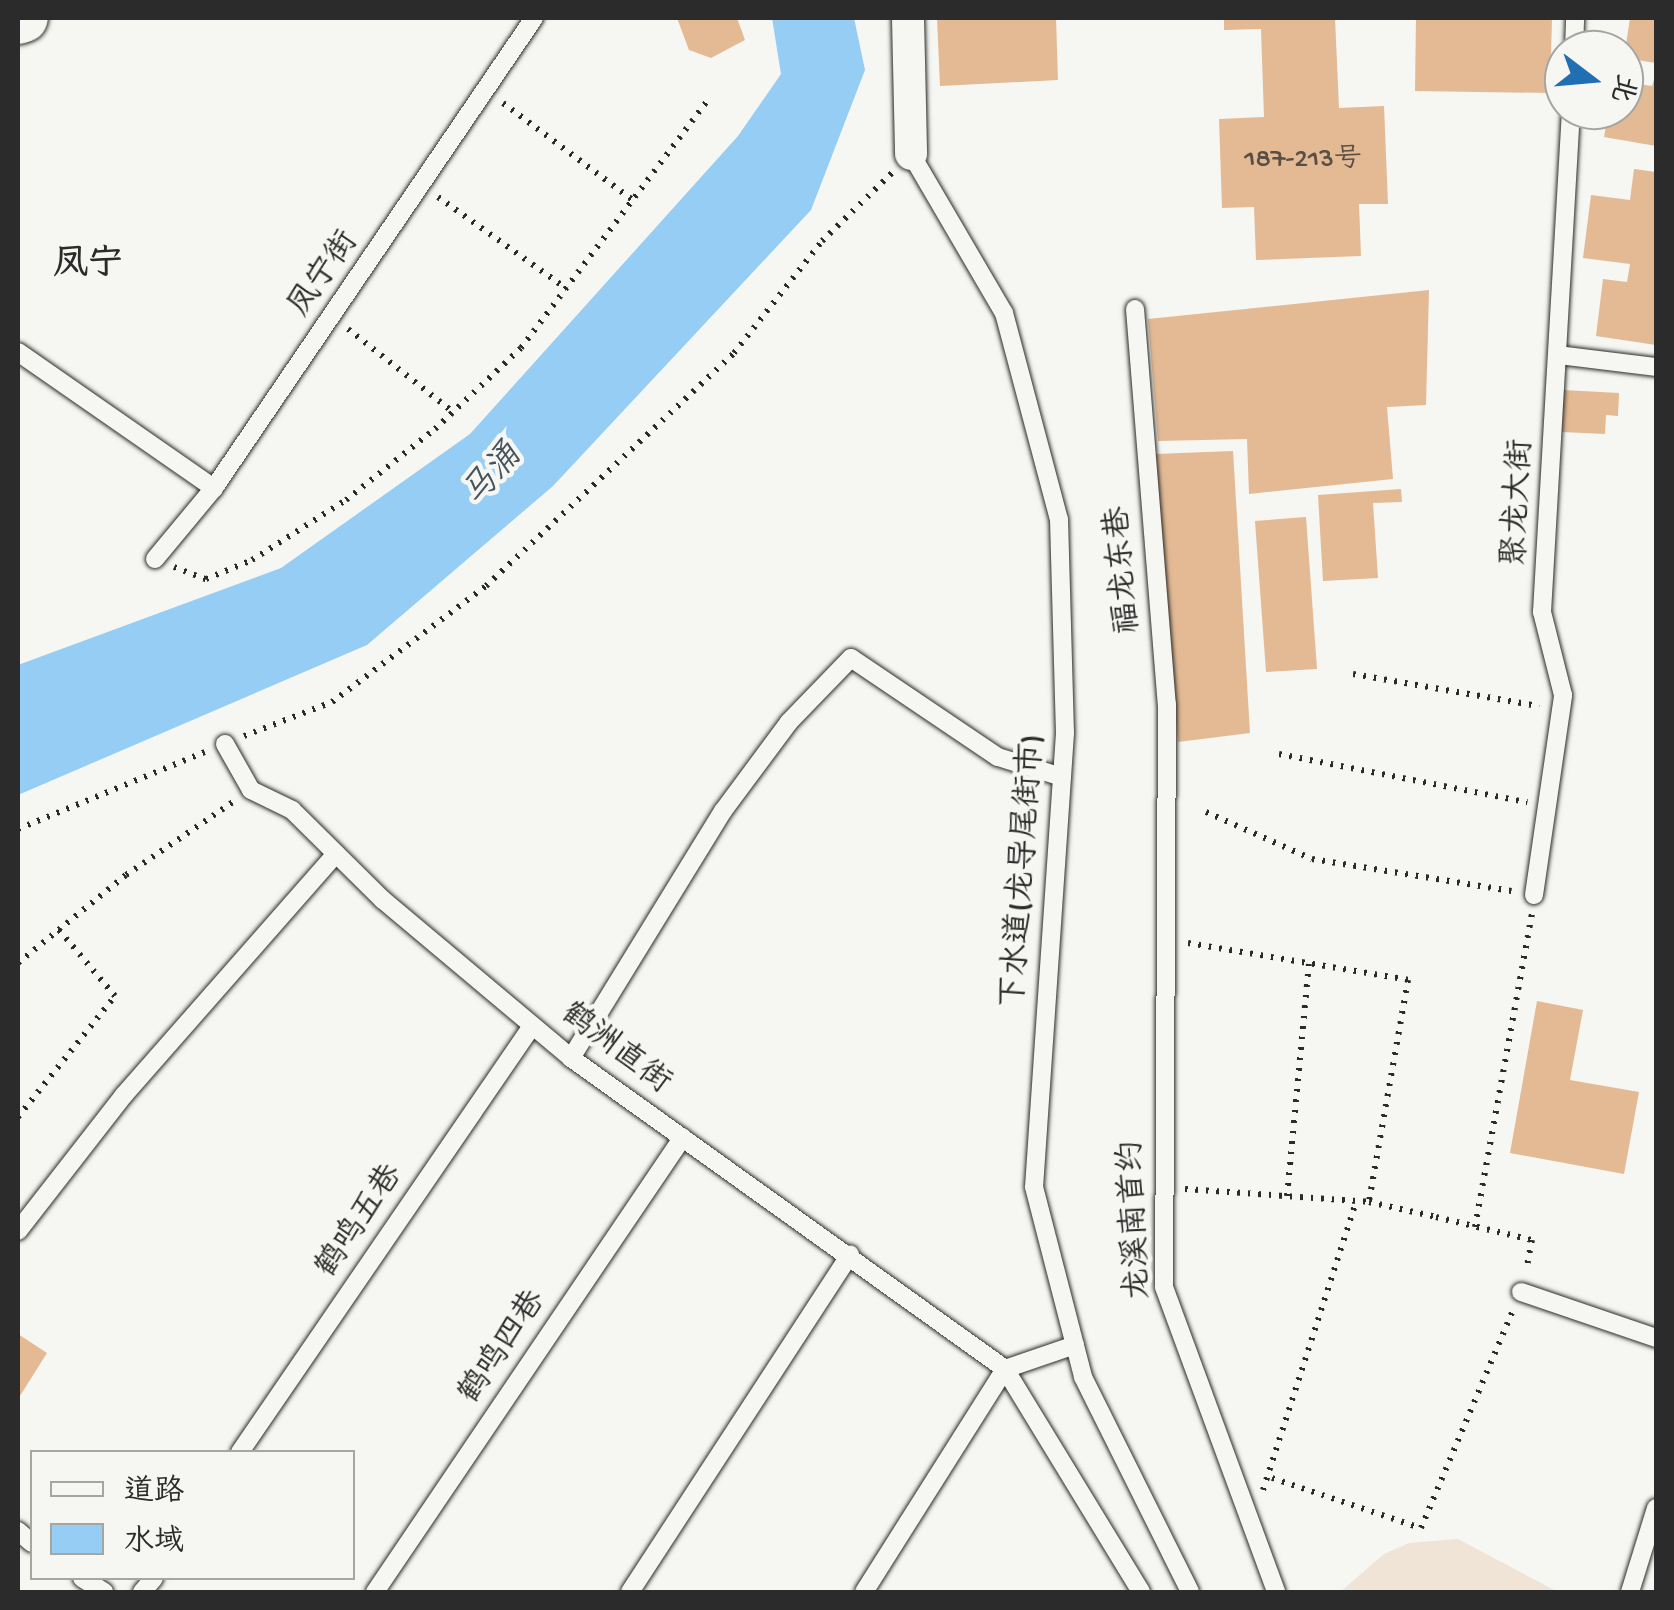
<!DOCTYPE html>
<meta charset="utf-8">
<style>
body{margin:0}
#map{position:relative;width:1674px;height:1610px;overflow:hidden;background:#f6f6f2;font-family:"Gochi Hand","LXGW WenKai TC",sans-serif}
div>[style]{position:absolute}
.built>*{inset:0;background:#f0e4d6}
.water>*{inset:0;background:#96cdf4}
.building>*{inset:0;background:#e3ba94}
.path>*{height:6px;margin-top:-3px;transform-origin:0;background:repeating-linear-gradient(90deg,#2b2b2b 0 2.5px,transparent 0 10.5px)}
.roads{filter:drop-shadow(0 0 2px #2b2b2b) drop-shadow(0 0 2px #2b2b2b)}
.lane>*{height:18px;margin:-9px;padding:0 9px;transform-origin:9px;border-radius:9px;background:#f6f6f2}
.street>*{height:32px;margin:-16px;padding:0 16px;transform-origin:16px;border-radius:16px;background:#f6f6f2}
.secondary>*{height:48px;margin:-24px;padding:0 24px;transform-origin:24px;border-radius:24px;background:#f6f6f2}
span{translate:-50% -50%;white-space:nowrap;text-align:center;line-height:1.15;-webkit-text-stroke:9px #f6f6f2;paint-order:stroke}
.number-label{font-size:28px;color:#594f45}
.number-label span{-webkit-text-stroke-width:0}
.street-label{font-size:32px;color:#2b2b2b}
.neighbourhood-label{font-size:35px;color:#2b2b2b;font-weight:700}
.water-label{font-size:35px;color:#46545d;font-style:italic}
.frame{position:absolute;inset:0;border:20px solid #2b2b2b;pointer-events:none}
.legend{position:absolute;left:30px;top:1450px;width:325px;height:130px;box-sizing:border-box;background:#f6f6f2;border:2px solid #a5a5a2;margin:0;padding:12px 18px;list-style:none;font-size:30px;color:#2b2b2b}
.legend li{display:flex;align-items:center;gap:20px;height:50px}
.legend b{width:50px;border:2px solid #a5a5a2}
.north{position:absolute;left:1544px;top:30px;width:100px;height:100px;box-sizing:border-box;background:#f6f6f2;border:2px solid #a5a5a2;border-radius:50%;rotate:106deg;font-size:28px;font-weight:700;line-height:40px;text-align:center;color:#2b2b2b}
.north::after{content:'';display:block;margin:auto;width:35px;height:45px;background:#1f6fb2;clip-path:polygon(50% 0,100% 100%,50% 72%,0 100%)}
</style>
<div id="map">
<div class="built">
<div style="clip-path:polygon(1458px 1539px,1558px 1592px,1340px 1592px,1384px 1554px,1409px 1543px)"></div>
</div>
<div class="water">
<div style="clip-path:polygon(772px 18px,854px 18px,865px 70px,811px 210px,553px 486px,367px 645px,18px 795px,18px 665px,281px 568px,470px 434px,738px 136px,781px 74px)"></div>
</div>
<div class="building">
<div style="clip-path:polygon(677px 18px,737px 18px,745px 40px,711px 58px,689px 50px)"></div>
<div style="clip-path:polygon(937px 18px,1056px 18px,1058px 80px,940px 86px)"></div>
<div style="clip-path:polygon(1224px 18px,1335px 18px,1339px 108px,1384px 106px,1388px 204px,1359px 204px,1361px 256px,1256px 260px,1254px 207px,1222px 208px,1219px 119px,1264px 117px,1261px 29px,1224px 30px)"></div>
<div style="clip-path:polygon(1416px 18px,1552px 18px,1550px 93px,1415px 91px)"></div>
<div style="clip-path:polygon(1630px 18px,1656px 19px,1656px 63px,1624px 58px)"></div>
<div style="clip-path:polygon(1656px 73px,1656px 146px,1604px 137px,1609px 110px,1624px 110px,1624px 82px,1652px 86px)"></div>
<div style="clip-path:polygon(1634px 169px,1656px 172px,1656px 345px,1596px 336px,1603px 279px,1627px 282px,1630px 264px,1583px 258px,1591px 195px,1630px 200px)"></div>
<div style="clip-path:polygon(1429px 290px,1426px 405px,1387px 407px,1393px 479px,1249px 494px,1247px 439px,1158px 441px,1148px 319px)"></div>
<div style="clip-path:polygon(1563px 390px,1619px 393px,1618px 416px,1606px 415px,1605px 434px,1562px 432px)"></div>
<div style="clip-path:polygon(1233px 451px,1250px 733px,1178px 742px,1155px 454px)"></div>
<div style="clip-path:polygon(1401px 489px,1402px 502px,1373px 503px,1378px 578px,1323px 581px,1318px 495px)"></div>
<div style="clip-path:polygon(1306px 517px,1317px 669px,1266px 672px,1255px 521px)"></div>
<div style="clip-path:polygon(1537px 1001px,1583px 1010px,1570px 1080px,1639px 1092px,1624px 1174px,1510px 1153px)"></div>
<div style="clip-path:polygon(18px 1334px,47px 1353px,18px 1399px)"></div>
</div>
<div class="path">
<div style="left:503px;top:103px;width:164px;rotate:36.8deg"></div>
<div style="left:438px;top:197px;width:158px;rotate:35.5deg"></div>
<div style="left:348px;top:329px;width:134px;rotate:38.3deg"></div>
<div style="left:174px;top:567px;width:34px;rotate:21deg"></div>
<div style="left:206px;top:579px;width:50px;rotate:-22.4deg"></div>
<div style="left:252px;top:560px;width:112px;rotate:-32.6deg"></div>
<div style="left:346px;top:500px;width:114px;rotate:-38.6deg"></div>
<div style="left:435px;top:429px;width:118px;rotate:-43.3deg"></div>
<div style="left:521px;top:348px;width:314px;rotate:-53deg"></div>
<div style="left:1353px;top:674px;width:189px;rotate:9.8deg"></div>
<div style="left:244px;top:736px;width:94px;rotate:-21.1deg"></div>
<div style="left:332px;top:702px;width:193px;rotate:-37deg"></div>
<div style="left:486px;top:586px;width:340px;rotate:-43.2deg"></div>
<div style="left:734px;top:353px;width:142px;rotate:-51.8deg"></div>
<div style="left:822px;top:241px;width:98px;rotate:-44.2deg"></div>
<div style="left:1279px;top:754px;width:253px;rotate:11deg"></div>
<div style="left:1206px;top:812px;width:116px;rotate:23.9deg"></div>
<div style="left:1312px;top:859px;width:202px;rotate:9.1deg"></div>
<div style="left:18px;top:829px;width:202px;rotate:-22.4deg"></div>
<div style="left:1188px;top:943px;width:223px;rotate:9.5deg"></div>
<div style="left:1408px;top:980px;width:225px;rotate:100deg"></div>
<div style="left:18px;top:963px;width:139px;rotate:-39.2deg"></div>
<div style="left:126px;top:875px;width:130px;rotate:-34.3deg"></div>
<div style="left:18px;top:1117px;width:155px;rotate:-51.3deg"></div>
<div style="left:115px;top:996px;width:87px;rotate:-130.3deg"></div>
<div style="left:1185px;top:1189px;width:184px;rotate:4deg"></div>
<div style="left:1369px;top:1202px;width:69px;rotate:12.6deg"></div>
<div style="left:1436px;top:1217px;width:99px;rotate:13.5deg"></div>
<div style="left:1532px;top:1240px;width:31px;rotate:101deg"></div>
<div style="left:1287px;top:1196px;width:233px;rotate:-84.6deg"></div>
<div style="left:1475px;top:1227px;width:318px;rotate:-79.7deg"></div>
<div style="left:1272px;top:1478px;width:157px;rotate:18.6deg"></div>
<div style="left:1421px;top:1528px;width:237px;rotate:-67.1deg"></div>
<div style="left:1263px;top:1490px;width:303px;rotate:-72.1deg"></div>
</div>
<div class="roads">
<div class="lane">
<div style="left:1574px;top:50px;width:32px;rotate:-88deg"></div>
<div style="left:911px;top:154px;width:184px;rotate:59.7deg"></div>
<div style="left:1004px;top:313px;width:213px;rotate:75.1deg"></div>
<div style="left:1059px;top:519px;width:214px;rotate:88.4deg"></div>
<div style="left:1065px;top:733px;width:455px;rotate:93.9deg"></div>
<div style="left:1034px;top:1187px;width:196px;rotate:75.5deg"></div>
<div style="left:1083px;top:1377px;width:240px;rotate:63.5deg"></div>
<div style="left:1135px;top:309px;width:396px;rotate:85.4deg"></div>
<div style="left:1167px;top:704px;width:583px;rotate:90.29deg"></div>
<div style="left:1164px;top:1287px;width:325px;rotate:69.8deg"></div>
<div style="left:18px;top:352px;width:239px;rotate:34.8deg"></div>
<div style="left:1558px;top:355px;width:99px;rotate:7deg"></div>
<div style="left:155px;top:559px;width:92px;rotate:-50.3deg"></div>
<div style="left:214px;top:488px;width:569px;rotate:-55.75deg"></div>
<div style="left:225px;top:744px;width:53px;rotate:60.5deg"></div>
<div style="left:251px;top:790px;width:46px;rotate:26deg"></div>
<div style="left:292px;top:810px;width:128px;rotate:44.7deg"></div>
<div style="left:383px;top:900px;width:246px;rotate:40deg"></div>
<div style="left:571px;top:1058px;width:534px;rotate:35.62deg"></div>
<div style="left:1005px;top:1369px;width:261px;rotate:58.6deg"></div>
<div style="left:1534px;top:895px;width:202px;rotate:-81.7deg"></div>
<div style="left:1563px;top:695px;width:86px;rotate:-104.2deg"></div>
<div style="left:1542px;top:612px;width:503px;rotate:-86.69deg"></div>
<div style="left:571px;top:1058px;width:290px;rotate:-58.4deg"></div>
<div style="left:723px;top:811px;width:111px;rotate:-53.4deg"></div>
<div style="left:789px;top:722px;width:89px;rotate:-45.9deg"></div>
<div style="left:851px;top:658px;width:177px;rotate:34deg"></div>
<div style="left:998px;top:757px;width:67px;rotate:17.4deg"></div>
<div style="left:18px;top:1231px;width:172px;rotate:-52.1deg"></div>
<div style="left:124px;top:1095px;width:321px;rotate:-48.7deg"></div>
<div style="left:1521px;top:1292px;width:143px;rotate:18.8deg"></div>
<div style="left:1005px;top:1369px;width:74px;rotate:-18.9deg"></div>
<div style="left:240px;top:1452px;width:516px;rotate:-55.57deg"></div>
<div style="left:18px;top:1531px;width:18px;rotate:41deg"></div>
<div style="left:82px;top:1578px;width:26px;rotate:32deg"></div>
<div style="left:142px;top:1592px;width:18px;rotate:-49deg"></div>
<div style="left:375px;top:1592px;width:549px;rotate:-55.91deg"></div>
<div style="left:630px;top:1592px;width:403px;rotate:-56.9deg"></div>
<div style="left:864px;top:1592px;width:264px;rotate:-57.7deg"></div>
<div style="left:1630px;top:1592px;width:88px;rotate:-72.8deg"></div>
</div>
<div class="street">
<div style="left:908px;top:18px;width:136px;rotate:88.7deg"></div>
</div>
<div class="secondary">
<div style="left:18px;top:20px;width:6px;rotate:-18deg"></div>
</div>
</div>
<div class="number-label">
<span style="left:1303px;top:161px">187-213号</span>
</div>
<div class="street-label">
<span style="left:325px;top:275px;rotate:-55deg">凤宁街</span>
<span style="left:1520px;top:503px;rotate:-87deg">聚龙大街</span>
<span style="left:1125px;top:570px;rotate:-95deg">福龙东巷</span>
<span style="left:1025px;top:871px;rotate:-86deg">下水道(龙导尾街市)</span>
<span style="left:615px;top:1050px;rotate:37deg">鹤洲直街</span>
<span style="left:1137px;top:1220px;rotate:-93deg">龙溪南首约</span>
<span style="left:361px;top:1222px;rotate:-56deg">鹤鸣五巷</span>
<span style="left:504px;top:1348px;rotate:-56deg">鹤鸣四巷</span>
</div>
<div class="neighbourhood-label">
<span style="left:88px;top:267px">凤宁</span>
</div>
<div class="water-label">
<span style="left:494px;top:477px;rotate:-49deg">马涌</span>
</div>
<div class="frame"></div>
<ul class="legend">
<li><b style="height:12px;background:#f6f6f2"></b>道路</li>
<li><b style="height:28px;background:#96cdf4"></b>水域</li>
</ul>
<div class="north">北</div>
</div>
